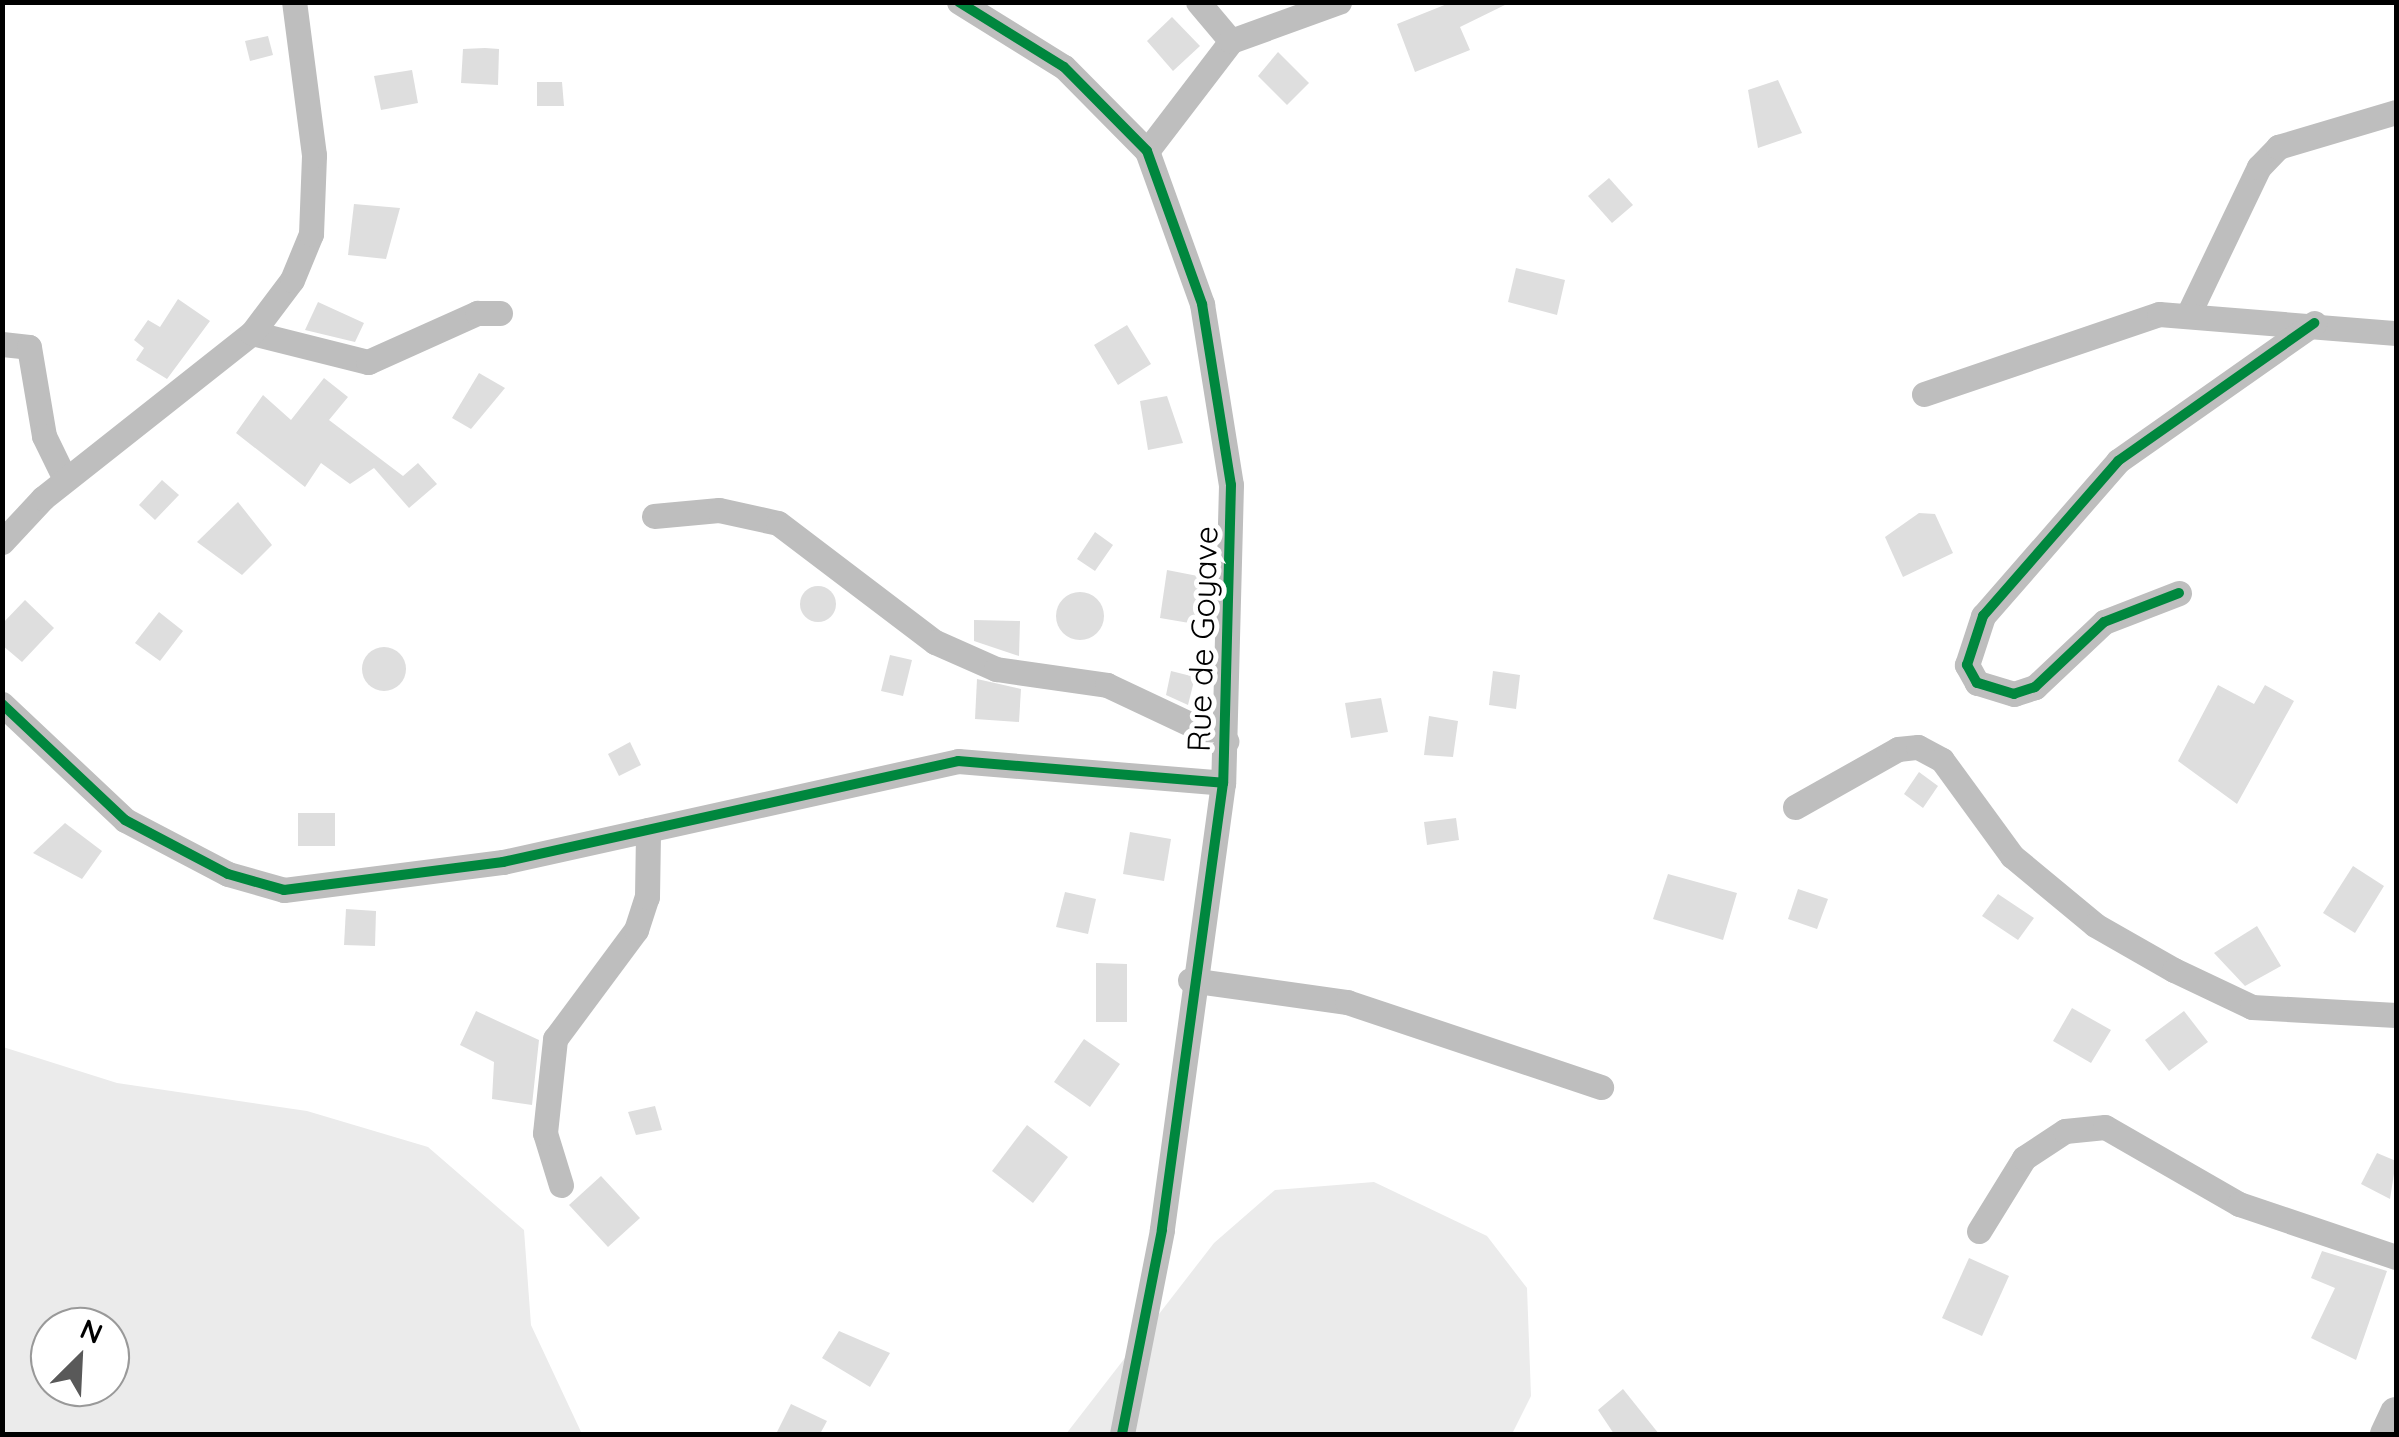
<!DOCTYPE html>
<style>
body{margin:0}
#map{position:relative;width:2399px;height:1437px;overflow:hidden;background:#fff;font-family:Quicksand,sans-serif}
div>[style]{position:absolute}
.green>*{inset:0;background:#ebebeb}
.building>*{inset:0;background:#dedede}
.round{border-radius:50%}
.minor>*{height:25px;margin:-12.5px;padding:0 12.5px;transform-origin:12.5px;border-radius:12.5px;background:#bebebe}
.major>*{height:32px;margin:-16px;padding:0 16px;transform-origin:16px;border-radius:16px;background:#bebebe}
.cycleway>*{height:10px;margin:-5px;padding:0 5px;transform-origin:5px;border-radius:5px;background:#00873e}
span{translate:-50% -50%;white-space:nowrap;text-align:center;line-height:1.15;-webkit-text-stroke:10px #fff;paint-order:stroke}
.street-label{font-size:32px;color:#000}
.frame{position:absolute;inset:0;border:5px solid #000;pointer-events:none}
.north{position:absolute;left:30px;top:1307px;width:100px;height:100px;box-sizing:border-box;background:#fff;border:2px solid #999;border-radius:50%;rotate:24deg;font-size:28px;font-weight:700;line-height:40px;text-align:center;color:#000}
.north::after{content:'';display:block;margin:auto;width:35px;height:45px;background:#595959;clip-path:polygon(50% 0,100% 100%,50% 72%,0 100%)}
</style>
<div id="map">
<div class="green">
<div style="clip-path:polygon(evenodd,3px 1047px,117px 1083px,307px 1111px,428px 1147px,524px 1230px,531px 1325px,582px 1434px,3px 1434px,3px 1047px,50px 1327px,110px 1327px,110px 1387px,50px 1387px,50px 1327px)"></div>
<div style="clip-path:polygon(1374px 1182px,1487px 1236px,1527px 1288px,1531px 1396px,1512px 1434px,1066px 1434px,1214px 1243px,1275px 1190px)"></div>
</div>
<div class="building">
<div style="clip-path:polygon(1452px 2px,1511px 2px,1460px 27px,1470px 50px,1415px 72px,1397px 24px)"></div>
<div style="clip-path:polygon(1172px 17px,1200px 46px,1173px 71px,1147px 41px)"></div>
<div style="clip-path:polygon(268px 36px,273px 55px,250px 61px,245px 41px)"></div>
<div style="clip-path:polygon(485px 48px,499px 49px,498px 85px,461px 83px,463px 49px)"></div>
<div style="clip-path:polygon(1278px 52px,1309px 83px,1287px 105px,1258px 76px)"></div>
<div style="clip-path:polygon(412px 70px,418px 103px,381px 110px,374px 76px)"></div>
<div style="clip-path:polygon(1778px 80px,1802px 133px,1758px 148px,1748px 90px)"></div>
<div style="clip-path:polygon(537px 82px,562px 82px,564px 106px,537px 106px)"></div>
<div style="clip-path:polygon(1609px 178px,1633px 205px,1612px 223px,1588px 196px)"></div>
<div style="clip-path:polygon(354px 204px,400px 208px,386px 259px,348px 255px)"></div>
<div style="clip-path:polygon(1516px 268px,1565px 280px,1557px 315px,1508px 302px)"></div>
<div style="clip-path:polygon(178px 299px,210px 321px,167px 379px,136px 360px,144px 348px,134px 340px,148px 320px,160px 327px)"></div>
<div style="clip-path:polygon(318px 302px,364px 323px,355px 342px,305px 330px)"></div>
<div style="clip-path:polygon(1127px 325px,1151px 364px,1118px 385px,1094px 345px)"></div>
<div style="clip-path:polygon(479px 373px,505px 388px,471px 429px,452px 418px)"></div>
<div style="clip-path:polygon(324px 378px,348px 397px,329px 420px,403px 476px,418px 463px,437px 484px,409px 508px,374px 468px,350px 484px,321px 463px,305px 487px,236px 433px,263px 395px,291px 420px)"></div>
<div style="clip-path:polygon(1167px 396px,1183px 443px,1148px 450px,1140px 401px)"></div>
<div style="clip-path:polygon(162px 480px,179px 495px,155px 520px,139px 505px)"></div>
<div style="clip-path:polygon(238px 502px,272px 545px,242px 575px,197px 542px)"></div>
<div style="clip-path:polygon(1919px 513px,1935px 514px,1953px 553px,1903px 577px,1885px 537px)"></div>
<div style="clip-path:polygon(1095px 532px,1113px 545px,1095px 571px,1077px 559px)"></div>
<div style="clip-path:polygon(1167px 570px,1208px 578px,1201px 625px,1160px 618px)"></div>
<div class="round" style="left:800px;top:586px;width:36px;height:36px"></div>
<div class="round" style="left:1056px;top:592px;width:48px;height:48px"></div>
<div style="clip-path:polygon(25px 600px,54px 628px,22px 662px,2px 645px,2px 624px)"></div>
<div style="clip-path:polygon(159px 612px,183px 631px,160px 661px,135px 643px)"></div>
<div style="clip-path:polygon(974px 620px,1020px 621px,1019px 656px,974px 641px)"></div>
<div class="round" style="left:362px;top:647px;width:44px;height:44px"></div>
<div style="clip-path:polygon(890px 655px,912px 660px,903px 696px,881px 691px)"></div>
<div style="clip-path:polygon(1171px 671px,1195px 677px,1188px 705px,1166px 695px)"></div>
<div style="clip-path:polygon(1493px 671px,1520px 675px,1516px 709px,1489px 705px)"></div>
<div style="clip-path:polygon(977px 679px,1021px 689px,1019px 722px,975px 719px)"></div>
<div style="clip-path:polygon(2218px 685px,2254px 704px,2265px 685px,2294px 701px,2237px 804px,2178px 761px)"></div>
<div style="clip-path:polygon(1381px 698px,1388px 732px,1351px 738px,1345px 703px)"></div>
<div style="clip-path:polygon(1429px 716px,1458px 721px,1453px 757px,1424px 755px)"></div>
<div style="clip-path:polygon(630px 742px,641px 765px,619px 776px,608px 754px)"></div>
<div style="clip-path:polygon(1919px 772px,1938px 786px,1923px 808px,1904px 794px)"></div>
<div style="clip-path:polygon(298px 813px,335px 813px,335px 846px,298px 846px)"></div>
<div style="clip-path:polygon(1456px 818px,1459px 840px,1427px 845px,1424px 822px)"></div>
<div style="clip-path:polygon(65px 823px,102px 851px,82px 879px,33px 853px)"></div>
<div style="clip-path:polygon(1130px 832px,1171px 839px,1164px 881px,1123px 874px)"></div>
<div style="clip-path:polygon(2353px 866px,2384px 886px,2355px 933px,2323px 913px)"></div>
<div style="clip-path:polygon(1668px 874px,1737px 893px,1723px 940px,1653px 919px)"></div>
<div style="clip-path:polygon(1798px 889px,1828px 899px,1817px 929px,1788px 919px)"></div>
<div style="clip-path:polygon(1065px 892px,1096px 899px,1088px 934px,1056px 927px)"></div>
<div style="clip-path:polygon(1998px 894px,2034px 918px,2018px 940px,1982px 916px)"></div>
<div style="clip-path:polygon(346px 909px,376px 911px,375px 946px,344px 945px)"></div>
<div style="clip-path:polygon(2257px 926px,2281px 966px,2245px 986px,2214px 953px)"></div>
<div style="clip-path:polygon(1096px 963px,1127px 964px,1127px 1022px,1096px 1022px)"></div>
<div style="clip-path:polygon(2072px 1008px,2111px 1030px,2091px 1063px,2053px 1041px)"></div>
<div style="clip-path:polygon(476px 1011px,539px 1040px,532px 1105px,492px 1099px,494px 1062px,460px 1045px)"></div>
<div style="clip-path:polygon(2184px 1011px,2208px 1042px,2169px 1071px,2145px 1040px)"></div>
<div style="clip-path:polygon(1084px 1039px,1120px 1064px,1090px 1107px,1054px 1082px)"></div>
<div style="clip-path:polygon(655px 1106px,662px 1130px,636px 1135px,628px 1112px)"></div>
<div style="clip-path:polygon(1027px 1125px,1068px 1157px,1033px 1203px,992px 1171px)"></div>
<div style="clip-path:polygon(2377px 1153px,2396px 1161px,2390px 1199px,2361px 1184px)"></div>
<div style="clip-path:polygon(601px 1176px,640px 1218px,608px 1247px,569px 1205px)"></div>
<div style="clip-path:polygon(2322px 1251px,2387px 1271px,2356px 1360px,2311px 1338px,2335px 1288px,2311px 1278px)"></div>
<div style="clip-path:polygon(1969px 1258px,2009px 1276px,1982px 1336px,1942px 1318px)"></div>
<div style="clip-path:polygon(839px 1331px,890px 1353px,870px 1387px,822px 1358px)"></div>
<div style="clip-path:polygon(1623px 1389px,1659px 1434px,1614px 1434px,1598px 1410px)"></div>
<div style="clip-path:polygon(791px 1404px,827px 1421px,820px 1434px,776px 1434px)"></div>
</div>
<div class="minor">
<div style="left:959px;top:2px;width:123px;rotate:31.8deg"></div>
<div style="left:1064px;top:67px;width:118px;rotate:45.3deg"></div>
<div style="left:1147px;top:151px;width:163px;rotate:70.2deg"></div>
<div style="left:1202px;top:304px;width:183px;rotate:80.9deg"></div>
<div style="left:1231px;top:485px;width:298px;rotate:91.5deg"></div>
<div style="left:1223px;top:783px;width:451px;rotate:97.8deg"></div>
<div style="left:1162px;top:1230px;width:208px;rotate:101.1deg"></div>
<div style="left:1198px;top:2px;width:51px;rotate:49.8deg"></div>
<div style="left:1147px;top:151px;width:138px;rotate:-52.6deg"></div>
<div style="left:1231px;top:41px;width:115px;rotate:-19.9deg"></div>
<div style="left:2188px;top:315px;width:164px;rotate:-64.4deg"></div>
<div style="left:2259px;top:167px;width:28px;rotate:-46deg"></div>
<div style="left:2278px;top:147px;width:123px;rotate:-16.5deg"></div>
<div style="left:252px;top:333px;width:120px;rotate:14deg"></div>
<div style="left:368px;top:362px;width:120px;rotate:-24.2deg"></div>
<div style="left:477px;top:313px;width:23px"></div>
<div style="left:2px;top:344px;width:27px;rotate:6deg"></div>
<div style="left:29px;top:347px;width:90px;rotate:80.4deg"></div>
<div style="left:44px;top:436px;width:48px;rotate:64deg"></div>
<div style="left:1924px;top:394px;width:248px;rotate:-18.8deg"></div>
<div style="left:2159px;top:314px;width:238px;rotate:4.6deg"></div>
<div style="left:654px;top:516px;width:65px;rotate:-5.3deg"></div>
<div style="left:719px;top:510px;width:60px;rotate:12.4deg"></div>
<div style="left:778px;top:523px;width:197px;rotate:37.2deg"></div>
<div style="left:935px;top:642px;width:67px;rotate:23.9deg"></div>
<div style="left:996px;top:669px;width:112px;rotate:8.2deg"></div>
<div style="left:1107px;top:685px;width:132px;rotate:25.2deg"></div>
<div style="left:2px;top:542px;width:60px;rotate:-47deg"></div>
<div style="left:43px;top:498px;width:266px;rotate:-38.3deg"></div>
<div style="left:252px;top:333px;width:66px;rotate:-53deg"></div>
<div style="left:292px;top:280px;width:50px;rotate:-67.6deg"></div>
<div style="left:311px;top:234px;width:79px;rotate:-87.8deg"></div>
<div style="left:314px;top:155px;width:154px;rotate:-97.4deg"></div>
<div style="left:2179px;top:593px;width:80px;rotate:158.9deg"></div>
<div style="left:2104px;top:622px;width:95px;rotate:136.7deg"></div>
<div style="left:2035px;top:687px;width:22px;rotate:162deg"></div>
<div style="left:2014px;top:694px;width:39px;rotate:-163deg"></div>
<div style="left:1977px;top:683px;width:21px;rotate:-119deg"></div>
<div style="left:1967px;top:665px;width:52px;rotate:-71.9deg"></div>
<div style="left:1983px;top:616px;width:206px;rotate:-48.9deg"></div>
<div style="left:2118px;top:461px;width:240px;rotate:-35.1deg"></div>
<div style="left:2px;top:704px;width:169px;rotate:43.3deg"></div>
<div style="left:125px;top:820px;width:116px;rotate:27.7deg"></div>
<div style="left:228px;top:874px;width:58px;rotate:15.9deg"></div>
<div style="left:284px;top:890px;width:221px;rotate:-7.3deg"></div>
<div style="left:503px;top:862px;width:466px;rotate:-12.5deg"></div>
<div style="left:958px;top:761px;width:266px;rotate:4.7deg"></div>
<div style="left:1795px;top:807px;width:118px;rotate:-29.4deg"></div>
<div style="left:1898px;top:749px;width:20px;rotate:-6deg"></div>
<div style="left:1918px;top:747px;width:27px;rotate:28deg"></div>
<div style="left:1942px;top:760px;width:119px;rotate:53.9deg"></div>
<div style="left:2012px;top:856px;width:108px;rotate:39.7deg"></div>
<div style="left:2095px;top:925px;width:91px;rotate:29.7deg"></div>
<div style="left:2174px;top:970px;width:86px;rotate:25.4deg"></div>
<div style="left:2252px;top:1007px;width:144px;rotate:3.2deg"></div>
<div style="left:1190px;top:980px;width:159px;rotate:8deg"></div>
<div style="left:1347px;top:1002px;width:268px;rotate:18.5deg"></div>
<div style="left:561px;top:1185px;width:54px;rotate:-107.1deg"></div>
<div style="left:545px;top:1133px;width:95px;rotate:-83.9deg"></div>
<div style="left:555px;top:1039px;width:136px;rotate:-53.4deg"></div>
<div style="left:636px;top:930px;width:35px;rotate:-72deg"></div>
<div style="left:647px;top:897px;width:67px;rotate:-89.1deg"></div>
<div style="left:1979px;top:1231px;width:86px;rotate:-58.3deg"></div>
<div style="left:2024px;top:1158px;width:49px;rotate:-33.4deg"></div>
<div style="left:2065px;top:1131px;width:40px;rotate:-5.7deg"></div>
<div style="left:2105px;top:1127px;width:155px;rotate:29.9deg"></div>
<div style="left:2239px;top:1204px;width:166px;rotate:18.7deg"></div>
</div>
<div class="major">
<div style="left:2386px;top:1434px;width:23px;rotate:-65deg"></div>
</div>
<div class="cycleway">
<div style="left:959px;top:2px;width:123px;rotate:31.8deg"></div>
<div style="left:1064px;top:67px;width:118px;rotate:45.3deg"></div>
<div style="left:1147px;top:151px;width:163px;rotate:70.2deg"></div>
<div style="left:1202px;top:304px;width:183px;rotate:80.9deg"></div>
<div style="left:1231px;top:485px;width:298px;rotate:91.5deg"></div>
<div style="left:1223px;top:783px;width:451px;rotate:97.8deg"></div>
<div style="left:1162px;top:1230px;width:208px;rotate:101.1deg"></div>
<div style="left:2179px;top:593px;width:80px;rotate:158.9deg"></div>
<div style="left:2104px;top:622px;width:95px;rotate:136.7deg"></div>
<div style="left:2035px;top:687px;width:22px;rotate:162deg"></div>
<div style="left:2014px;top:694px;width:39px;rotate:-163deg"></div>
<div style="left:1977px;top:683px;width:21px;rotate:-119deg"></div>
<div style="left:1967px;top:665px;width:52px;rotate:-71.9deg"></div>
<div style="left:1983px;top:616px;width:206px;rotate:-48.9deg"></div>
<div style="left:2118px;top:461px;width:240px;rotate:-35.1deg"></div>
<div style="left:2px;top:704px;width:169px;rotate:43.3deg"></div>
<div style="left:125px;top:820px;width:116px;rotate:27.7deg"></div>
<div style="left:228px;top:874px;width:58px;rotate:15.9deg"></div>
<div style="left:284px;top:890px;width:221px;rotate:-7.3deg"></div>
<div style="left:503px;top:862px;width:466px;rotate:-12.5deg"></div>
<div style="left:958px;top:761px;width:266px;rotate:4.7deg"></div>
</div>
<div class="street-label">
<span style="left:1202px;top:639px;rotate:-88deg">Rue de Goyave</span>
</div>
<div class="frame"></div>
<div class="north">N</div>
</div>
